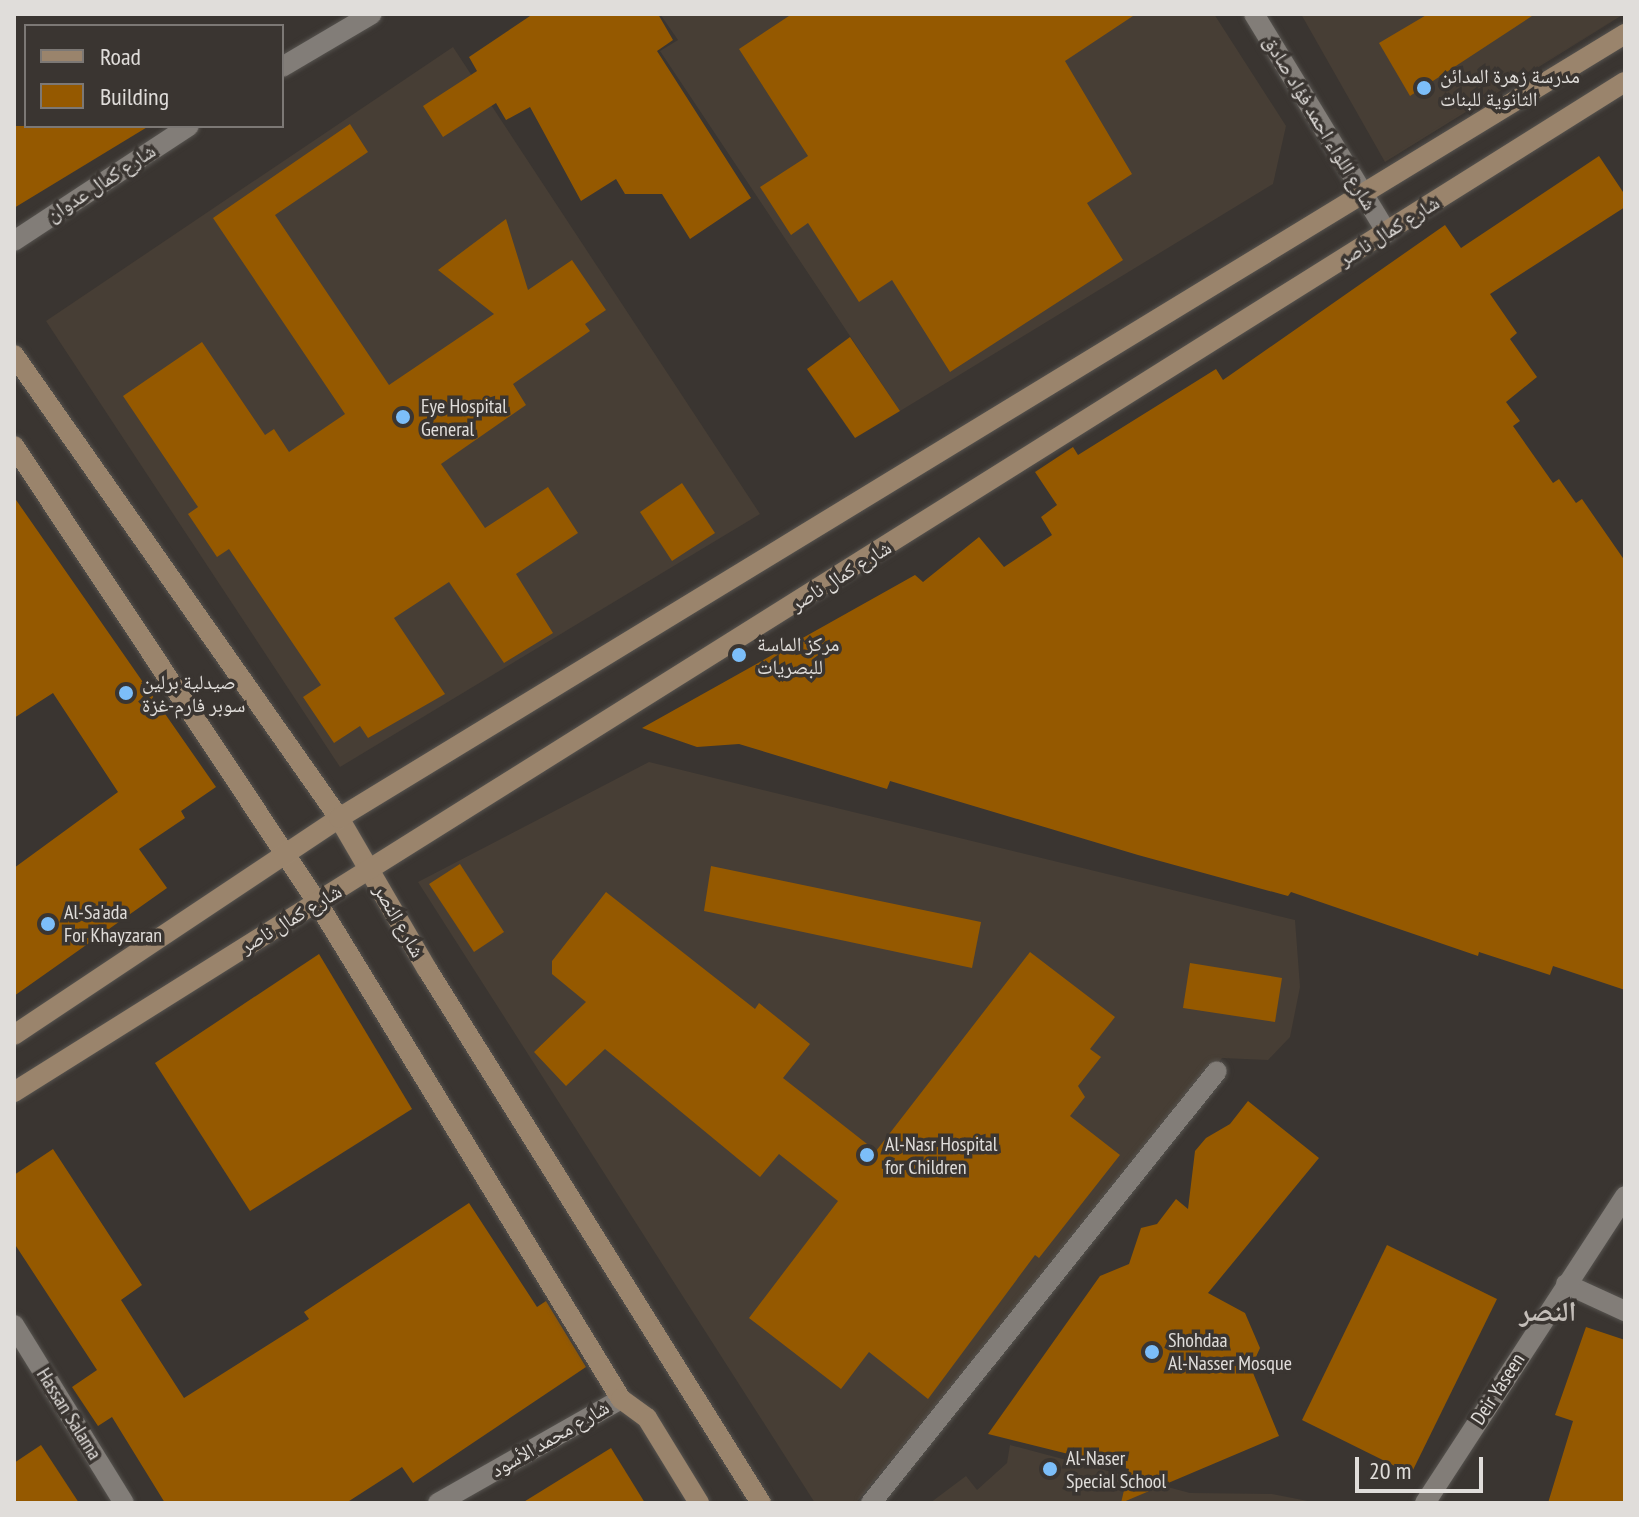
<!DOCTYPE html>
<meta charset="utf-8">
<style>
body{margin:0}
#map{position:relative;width:1639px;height:1517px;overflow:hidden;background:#3a3531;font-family:"PT Sans Narrow","Noto Naskh Arabic",sans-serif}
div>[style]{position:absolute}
.built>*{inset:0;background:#473e35}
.building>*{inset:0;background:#955900}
.roads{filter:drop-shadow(0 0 2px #56534f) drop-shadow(0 0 2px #56534f)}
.street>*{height:20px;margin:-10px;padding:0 10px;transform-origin:10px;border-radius:10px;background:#827d78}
.secondary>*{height:20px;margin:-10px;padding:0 10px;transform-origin:10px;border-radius:10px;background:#9a846c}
.dots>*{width:22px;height:22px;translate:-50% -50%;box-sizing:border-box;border:4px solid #3a3531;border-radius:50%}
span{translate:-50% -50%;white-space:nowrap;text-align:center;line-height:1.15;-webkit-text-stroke:7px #3a3531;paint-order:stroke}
.poi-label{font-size:20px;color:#e0ddda}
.left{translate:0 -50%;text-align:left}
.street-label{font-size:20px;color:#e0ddda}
.district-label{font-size:28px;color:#c3bdb8;font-weight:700}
.frame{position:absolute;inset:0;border:16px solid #e0ddda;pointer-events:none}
.legend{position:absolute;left:24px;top:24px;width:260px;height:104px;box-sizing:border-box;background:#3a3531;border:2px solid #7c7875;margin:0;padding:10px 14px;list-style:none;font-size:24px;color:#e0ddda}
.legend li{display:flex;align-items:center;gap:16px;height:40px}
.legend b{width:40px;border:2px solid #7c7875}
.scale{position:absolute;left:1355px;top:1457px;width:128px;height:36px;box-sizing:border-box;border:4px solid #e0ddda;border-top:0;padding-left:10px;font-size:24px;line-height:28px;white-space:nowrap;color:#e0ddda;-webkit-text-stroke:6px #3a3531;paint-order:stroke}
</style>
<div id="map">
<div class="built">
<div style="clip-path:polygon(660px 14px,1214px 14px,1286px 126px,1273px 184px,900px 411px,660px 51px,678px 40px)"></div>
<div style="clip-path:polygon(1301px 14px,1624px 14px,1385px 162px)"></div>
<div style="clip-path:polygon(453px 47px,760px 514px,340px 767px,46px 321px)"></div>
<div style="clip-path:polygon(649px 762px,1295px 920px,1300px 987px,1290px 1037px,1268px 1060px,1222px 1058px,856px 1503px,815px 1503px,418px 882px)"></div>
<div style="clip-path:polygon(1010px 1445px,1190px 1493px,1272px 1494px,1318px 1503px,930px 1503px,966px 1476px,977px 1490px,1007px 1463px)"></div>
</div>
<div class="building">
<div style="clip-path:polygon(533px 14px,658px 14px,673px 40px,657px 51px,751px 198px,690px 239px,662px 194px,625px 194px,616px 179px,581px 201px,530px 107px,506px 120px,496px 103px,443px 137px,423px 106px,477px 71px,469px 57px)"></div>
<div style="clip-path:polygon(792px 14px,1136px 14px,1065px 61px,1132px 174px,1087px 203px,1123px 260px,950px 372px,892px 280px,859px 302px,808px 223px,791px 235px,760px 187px,808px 156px,739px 49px)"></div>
<div style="clip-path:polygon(1428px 14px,1535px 14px,1410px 96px,1379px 43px)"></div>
<div style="clip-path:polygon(350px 124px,368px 152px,275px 215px,389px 385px,494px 314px,438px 270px,506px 219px,528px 290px,572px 260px,606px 310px,585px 324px,590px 331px,513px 384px,526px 405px,441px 464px,485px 528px,548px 487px,578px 533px,516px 574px,553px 633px,504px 663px,449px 582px,394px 618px,445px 694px,368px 738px,360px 726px,334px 743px,303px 697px,321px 685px,229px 549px,217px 557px,188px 514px,198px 507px,123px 396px,202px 342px,265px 435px,274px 429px,289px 452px,345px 414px,213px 218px)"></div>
<div style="clip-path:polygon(14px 126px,149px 126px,14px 208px)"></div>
<div style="clip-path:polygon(1599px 156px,1625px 195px,1625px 207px,1490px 294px,1517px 333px,1510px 339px,1537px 377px,1506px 402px,1520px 421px,1513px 426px,1553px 483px,1559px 479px,1576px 503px,1582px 499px,1625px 561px,1625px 990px,1553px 966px,1550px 975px,1479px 952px,1478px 956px,1291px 892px,1288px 896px,1138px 855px,890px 781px,887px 789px,739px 744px,697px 747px,642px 728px,915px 575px,923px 582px,979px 537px,1004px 567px,1052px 535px,1041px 517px,1057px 505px,1035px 472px,1073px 447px,1078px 455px,1216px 369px,1223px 380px,1445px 225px,1461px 248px)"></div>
<div style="clip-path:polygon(850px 337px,900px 411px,855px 438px,807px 369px)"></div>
<div style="clip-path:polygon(682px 483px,715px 533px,672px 561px,640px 512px)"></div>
<div style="clip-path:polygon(14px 497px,216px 787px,181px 811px,185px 818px,139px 849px,167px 888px,14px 996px,14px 868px,118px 792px,53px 693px,14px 718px)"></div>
<div style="clip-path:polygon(460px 864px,504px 932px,474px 952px,429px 884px)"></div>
<div style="clip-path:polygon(711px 866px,981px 922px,972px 968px,704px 911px)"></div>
<div style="clip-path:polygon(606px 892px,755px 1009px,759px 1003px,810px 1044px,783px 1078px,876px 1151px,1030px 952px,1115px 1017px,1090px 1049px,1101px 1057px,1078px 1086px,1085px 1097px,1070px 1116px,1120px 1155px,1039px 1258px,1035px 1255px,928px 1399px,869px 1352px,841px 1389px,749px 1318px,838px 1201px,779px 1154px,760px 1177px,605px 1049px,566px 1086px,534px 1052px,586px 1002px,552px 974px,552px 961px)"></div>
<div style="clip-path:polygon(319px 954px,412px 1109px,250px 1211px,155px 1063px)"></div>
<div style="clip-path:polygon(1190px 963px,1282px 978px,1275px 1022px,1183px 1008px)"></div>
<div style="clip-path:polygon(1248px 1101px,1319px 1158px,1208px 1293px,1245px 1313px,1260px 1348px,1251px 1368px,1279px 1436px,1121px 1503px,1129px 1469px,988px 1434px,1100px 1276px,1129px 1264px,1141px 1228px,1157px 1224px,1176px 1199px,1188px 1209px,1195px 1151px,1206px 1138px,1230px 1124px)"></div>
<div style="clip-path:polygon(53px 1149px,142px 1285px,121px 1300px,184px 1398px,309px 1319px,304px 1312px,469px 1203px,537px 1307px,546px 1301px,586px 1367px,413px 1483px,402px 1467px,346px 1503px,165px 1503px,112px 1417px,98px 1426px,72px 1387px,97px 1370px,14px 1243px,14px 1175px)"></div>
<div style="clip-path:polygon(1387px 1245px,1497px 1299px,1411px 1474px,1302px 1420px)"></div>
<div style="clip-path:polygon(1586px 1327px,1625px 1340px,1625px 1503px,1548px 1503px,1573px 1421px,1555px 1415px)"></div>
<div style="clip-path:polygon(41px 1445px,79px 1503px,14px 1503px,14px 1463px)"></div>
<div style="clip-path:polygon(611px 1448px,645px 1503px,522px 1503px)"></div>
</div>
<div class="roads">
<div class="street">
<div style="left:1254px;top:14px;width:256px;rotate:58.7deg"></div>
<div style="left:282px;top:67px;width:104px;rotate:-30.5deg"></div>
<div style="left:14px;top:241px;width:209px;rotate:-33.3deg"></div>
<div style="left:1566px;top:1284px;width:65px;rotate:24.6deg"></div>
<div style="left:14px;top:1325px;width:209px;rotate:58.3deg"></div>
<div style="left:438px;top:1503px;width:210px;rotate:-29.6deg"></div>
<div style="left:871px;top:1503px;width:553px;rotate:-51.31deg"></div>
<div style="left:1425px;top:1503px;width:366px;rotate:-56.9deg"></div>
</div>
<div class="secondary">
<div style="left:14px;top:355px;width:566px;rotate:54.93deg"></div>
<div style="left:339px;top:818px;width:175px;rotate:59.8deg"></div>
<div style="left:427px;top:969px;width:630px;rotate:57.98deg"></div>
<div style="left:14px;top:446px;width:547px;rotate:56.4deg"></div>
<div style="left:317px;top:902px;width:583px;rotate:58.55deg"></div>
<div style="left:621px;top:1399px;width:32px;rotate:36deg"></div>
<div style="left:647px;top:1418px;width:100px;rotate:58.5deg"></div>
<div style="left:14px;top:1035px;width:391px;rotate:-33.7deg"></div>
<div style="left:339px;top:818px;width:1506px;rotate:-31.37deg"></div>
<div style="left:14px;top:1092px;width:1901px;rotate:-32.09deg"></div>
</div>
</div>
<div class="dots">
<div style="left:1424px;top:88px;background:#7cbef9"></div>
<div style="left:403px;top:417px;background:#7cbef9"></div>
<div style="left:739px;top:655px;background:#7cbef9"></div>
<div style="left:126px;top:693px;background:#7cbef9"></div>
<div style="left:48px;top:924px;background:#7cbef9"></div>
<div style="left:867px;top:1155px;background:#7cbef9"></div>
<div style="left:1152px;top:1352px;background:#7cbef9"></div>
<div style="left:1050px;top:1469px;background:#7cbef9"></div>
</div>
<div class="poi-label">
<span class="left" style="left:1440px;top:88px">مدرسة زهرة المدائن<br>الثانوية للبنات</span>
<span class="left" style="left:421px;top:418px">Eye Hospital<br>General</span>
<span class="left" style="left:757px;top:656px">مركز الماسة<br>للبصريات</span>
<span class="left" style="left:142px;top:694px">صيدلية برلين<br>سوبر فارم-غزة</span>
<span class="left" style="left:64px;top:924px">Al-Sa'ada<br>For Khayzaran</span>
<span class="left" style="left:885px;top:1156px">Al-Nasr Hospital<br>for Children</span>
<span class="left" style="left:1168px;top:1352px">Shohdaa<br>Al-Nasser Mosque</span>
<span class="left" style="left:1066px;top:1470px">Al-Naser<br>Special School</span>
</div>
<div class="street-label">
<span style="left:1320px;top:123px;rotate:59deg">شارع اللواء احمد فؤاد صادق</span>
<span style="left:101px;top:183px;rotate:-33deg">شارع كمال عدوان</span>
<span style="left:1389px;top:231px;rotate:-32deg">شارع كمال ناصر</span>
<span style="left:841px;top:576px;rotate:-32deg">شارع كمال ناصر</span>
<span style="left:291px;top:919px;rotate:-31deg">شارع كمال ناصر</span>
<span style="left:399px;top:921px;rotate:60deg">شارع النصر</span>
<span style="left:1498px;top:1389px;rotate:-57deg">Deir Yaseen</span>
<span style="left:69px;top:1414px;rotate:58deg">Hassan Salama</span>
<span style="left:550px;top:1439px;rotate:-30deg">شارع محمد الأسود</span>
</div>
<div class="district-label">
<span style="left:1548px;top:1311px">النصر</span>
</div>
<div class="frame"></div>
<ul class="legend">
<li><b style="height:10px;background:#9a846c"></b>Road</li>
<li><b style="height:22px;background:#955900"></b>Building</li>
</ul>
<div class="scale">20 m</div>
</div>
